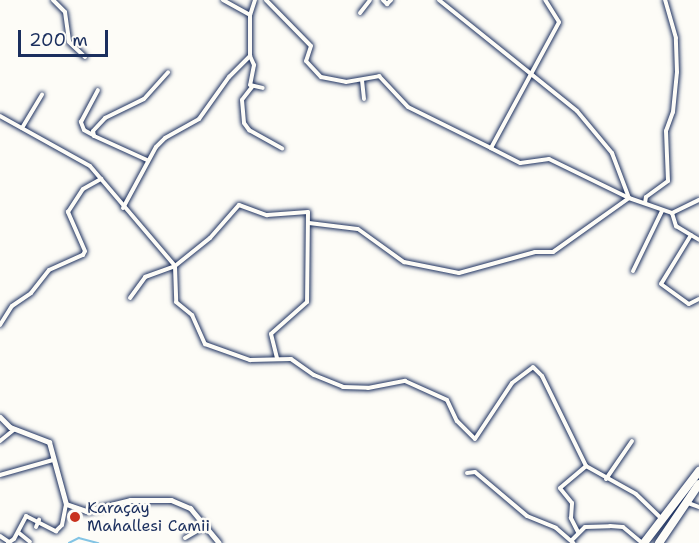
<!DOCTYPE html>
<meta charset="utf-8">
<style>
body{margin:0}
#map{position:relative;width:699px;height:543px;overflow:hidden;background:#fdfcf7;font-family:"Shantell Sans",sans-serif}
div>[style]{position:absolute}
.stream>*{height:1.5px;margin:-0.75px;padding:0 0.75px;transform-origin:0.75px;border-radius:0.75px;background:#83c4e4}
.roads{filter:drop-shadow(0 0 2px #1b2f5e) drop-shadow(0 0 2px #1b2f5e)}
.street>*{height:4px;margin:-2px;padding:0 2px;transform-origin:2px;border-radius:2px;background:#fdfcf7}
.secondary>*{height:5px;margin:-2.5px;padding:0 2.5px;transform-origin:2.5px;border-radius:2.5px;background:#fdfcf7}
.highway>*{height:8px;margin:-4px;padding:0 4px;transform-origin:4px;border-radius:4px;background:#fdfcf7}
.dots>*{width:16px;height:16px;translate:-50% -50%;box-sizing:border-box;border:3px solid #fdfcf7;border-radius:50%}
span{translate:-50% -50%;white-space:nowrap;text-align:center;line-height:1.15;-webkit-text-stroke:5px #fdfcf7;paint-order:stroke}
.poi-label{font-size:16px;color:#1b2f5e}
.left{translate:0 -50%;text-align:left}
.scale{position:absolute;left:18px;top:30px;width:90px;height:27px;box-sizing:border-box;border:3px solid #1b2f5e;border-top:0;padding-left:8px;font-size:18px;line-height:21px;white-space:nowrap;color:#1b2f5e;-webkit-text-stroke:4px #fdfcf7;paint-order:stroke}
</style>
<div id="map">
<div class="stream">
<div style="left:69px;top:543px;width:11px;rotate:-27deg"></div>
<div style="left:79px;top:538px;width:20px;rotate:15deg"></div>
</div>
<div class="roads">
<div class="street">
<div style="left:53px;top:0;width:17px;rotate:45deg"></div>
<div style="left:65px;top:12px;width:30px;rotate:82deg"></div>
<div style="left:69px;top:42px;width:22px;rotate:43deg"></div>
<div style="left:223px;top:0;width:31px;rotate:29deg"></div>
<div style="left:255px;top:0;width:16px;rotate:108deg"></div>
<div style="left:250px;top:15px;width:41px;rotate:90deg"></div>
<div style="left:250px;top:56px;width:10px;rotate:66deg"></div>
<div style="left:254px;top:65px;width:20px;rotate:101deg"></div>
<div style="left:250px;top:85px;width:13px;rotate:13deg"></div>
<div style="left:266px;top:0;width:64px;rotate:45.6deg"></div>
<div style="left:311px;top:46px;width:16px;rotate:108deg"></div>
<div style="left:306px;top:61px;width:22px;rotate:47deg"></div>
<div style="left:321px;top:77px;width:25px;rotate:11deg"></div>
<div style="left:346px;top:82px;width:34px;rotate:-10deg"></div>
<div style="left:379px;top:76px;width:42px;rotate:46.9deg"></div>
<div style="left:408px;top:107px;width:93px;rotate:26.3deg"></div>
<div style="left:491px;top:148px;width:143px;rotate:-61.6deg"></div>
<div style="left:559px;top:22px;width:26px;rotate:-122deg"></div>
<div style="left:383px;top:0;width:6px;rotate:45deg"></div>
<div style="left:387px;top:4px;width:6px;rotate:-45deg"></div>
<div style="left:439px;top:0;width:177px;rotate:38.8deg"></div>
<div style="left:577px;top:111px;width:55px;rotate:50.2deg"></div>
<div style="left:612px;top:153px;width:48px;rotate:69.3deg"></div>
<div style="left:629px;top:198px;width:46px;rotate:19.2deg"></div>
<div style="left:672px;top:213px;width:30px;rotate:-26deg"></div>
<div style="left:360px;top:13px;width:16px;rotate:-52deg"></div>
<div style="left:362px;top:80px;width:19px;rotate:84deg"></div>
<div style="left:252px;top:87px;width:16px;rotate:128deg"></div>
<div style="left:242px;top:100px;width:23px;rotate:85deg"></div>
<div style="left:244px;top:123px;width:9px;rotate:54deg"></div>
<div style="left:249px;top:130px;width:38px;rotate:29deg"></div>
<div style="left:0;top:116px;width:103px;rotate:29.1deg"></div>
<div style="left:90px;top:166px;width:131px;rotate:49.6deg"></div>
<div style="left:175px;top:266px;width:45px;rotate:-38.7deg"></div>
<div style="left:210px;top:238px;width:44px;rotate:-48.7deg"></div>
<div style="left:239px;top:205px;width:30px;rotate:20deg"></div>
<div style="left:267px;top:215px;width:41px;rotate:-4.2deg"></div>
<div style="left:308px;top:212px;width:90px;rotate:90.6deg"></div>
<div style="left:307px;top:302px;width:48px;rotate:138.4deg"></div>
<div style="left:271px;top:334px;width:25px;rotate:76deg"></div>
<div style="left:22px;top:128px;width:39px;rotate:-59deg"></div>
<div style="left:93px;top:135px;width:10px;rotate:-151deg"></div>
<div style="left:84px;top:130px;width:9px;rotate:-111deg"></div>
<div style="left:81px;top:122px;width:36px;rotate:-62deg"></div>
<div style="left:147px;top:160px;width:58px;rotate:-155.6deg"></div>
<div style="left:94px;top:136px;width:5px;rotate:-101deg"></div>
<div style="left:93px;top:131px;width:18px;rotate:-47deg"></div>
<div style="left:105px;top:118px;width:43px;rotate:-26deg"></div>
<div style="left:144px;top:99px;width:36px;rotate:-48deg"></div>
<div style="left:645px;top:203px;width:6px;rotate:-81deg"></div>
<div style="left:646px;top:197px;width:27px;rotate:-36deg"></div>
<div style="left:668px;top:181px;width:50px;rotate:-92.3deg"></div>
<div style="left:666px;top:131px;width:20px;rotate:-70deg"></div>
<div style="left:673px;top:112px;width:40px;rotate:-84.3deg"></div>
<div style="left:677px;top:72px;width:34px;rotate:-92deg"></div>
<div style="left:676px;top:38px;width:40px;rotate:-106deg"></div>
<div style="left:123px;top:208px;width:69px;rotate:-61.6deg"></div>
<div style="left:156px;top:147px;width:13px;rotate:-45deg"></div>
<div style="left:165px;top:138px;width:39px;rotate:-29deg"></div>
<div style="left:199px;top:119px;width:52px;rotate:-54.5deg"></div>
<div style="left:229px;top:77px;width:30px;rotate:-45deg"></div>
<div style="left:672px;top:213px;width:14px;rotate:73deg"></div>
<div style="left:676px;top:226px;width:27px;rotate:31deg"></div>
<div style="left:309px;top:223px;width:49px;rotate:7deg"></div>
<div style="left:358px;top:229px;width:57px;rotate:35.7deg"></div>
<div style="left:404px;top:262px;width:56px;rotate:11.3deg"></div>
<div style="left:459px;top:273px;width:79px;rotate:-15.4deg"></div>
<div style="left:535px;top:252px;width:18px"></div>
<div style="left:553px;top:252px;width:93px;rotate:-35.4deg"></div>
<div style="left:629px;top:198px;width:89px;rotate:-154deg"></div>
<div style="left:549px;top:159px;width:29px;rotate:172deg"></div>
<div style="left:520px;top:163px;width:33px;rotate:-153deg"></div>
<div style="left:691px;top:235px;width:57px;rotate:121.5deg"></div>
<div style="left:661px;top:284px;width:34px;rotate:36deg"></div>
<div style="left:689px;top:304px;width:11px;rotate:-27deg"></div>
<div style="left:633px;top:271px;width:67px;rotate:-64.2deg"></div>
<div style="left:130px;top:298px;width:26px;rotate:-54deg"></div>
<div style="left:145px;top:277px;width:32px;rotate:-20deg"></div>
<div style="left:175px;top:266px;width:36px;rotate:88deg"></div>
<div style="left:176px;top:302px;width:21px;rotate:39deg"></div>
<div style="left:192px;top:315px;width:32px;rotate:66deg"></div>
<div style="left:205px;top:344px;width:48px;rotate:19.6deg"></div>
<div style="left:250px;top:360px;width:41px;rotate:-1.4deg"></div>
<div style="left:291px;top:359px;width:28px;rotate:35deg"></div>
<div style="left:314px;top:375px;width:31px;rotate:22deg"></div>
<div style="left:343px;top:387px;width:25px;rotate:2deg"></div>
<div style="left:368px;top:388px;width:38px;rotate:-11deg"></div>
<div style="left:405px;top:381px;width:46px;rotate:24.3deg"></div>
<div style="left:447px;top:400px;width:23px;rotate:65deg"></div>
<div style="left:457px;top:421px;width:25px;rotate:45deg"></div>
<div style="left:475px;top:439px;width:67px;rotate:-56.5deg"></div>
<div style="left:512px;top:383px;width:26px;rotate:-37deg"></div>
<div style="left:533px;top:367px;width:13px;rotate:45deg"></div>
<div style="left:542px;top:376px;width:100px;rotate:63.9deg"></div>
<div style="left:586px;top:466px;width:57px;rotate:29.2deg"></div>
<div style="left:636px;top:494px;width:36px;rotate:44deg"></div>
<div style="left:0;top:325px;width:22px;rotate:-58deg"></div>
<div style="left:12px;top:306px;width:23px;rotate:-34deg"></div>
<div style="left:31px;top:293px;width:29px;rotate:-52deg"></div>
<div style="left:49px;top:270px;width:37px;rotate:-24deg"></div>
<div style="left:83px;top:255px;width:4px;rotate:-63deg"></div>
<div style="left:85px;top:251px;width:43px;rotate:-113.6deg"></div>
<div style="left:68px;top:212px;width:27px;rotate:-57deg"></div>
<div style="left:83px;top:189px;width:21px;rotate:-29deg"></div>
<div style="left:0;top:441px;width:19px;rotate:-39deg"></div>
<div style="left:467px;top:473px;width:8px;rotate:-7deg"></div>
<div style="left:475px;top:472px;width:68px;rotate:40.2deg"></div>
<div style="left:527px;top:516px;width:31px;rotate:22deg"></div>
<div style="left:556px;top:528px;width:23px;rotate:41deg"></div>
<div style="left:0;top:475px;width:55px;rotate:-15.8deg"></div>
<div style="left:606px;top:479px;width:46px;rotate:-55.6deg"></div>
<div style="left:688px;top:503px;width:12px;rotate:20deg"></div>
<div style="left:36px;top:527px;width:8px;rotate:-67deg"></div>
<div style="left:578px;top:532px;width:16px;rotate:-117deg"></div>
<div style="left:571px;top:518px;width:15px;rotate:-86deg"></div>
<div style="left:572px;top:503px;width:19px;rotate:-129deg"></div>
<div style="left:560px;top:488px;width:34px;rotate:-40deg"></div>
<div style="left:19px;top:533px;width:14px;rotate:39deg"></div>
<div style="left:0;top:536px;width:11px;rotate:34deg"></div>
<div style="left:185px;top:538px;width:24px;rotate:-30deg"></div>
<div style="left:572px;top:540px;width:18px;rotate:-45deg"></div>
<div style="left:585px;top:527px;width:25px;rotate:-2deg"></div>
<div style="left:610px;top:526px;width:13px;rotate:4deg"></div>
<div style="left:623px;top:527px;width:25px;rotate:40deg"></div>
<div style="left:8px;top:543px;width:7px;rotate:-34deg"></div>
<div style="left:14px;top:539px;width:26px;rotate:-62deg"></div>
<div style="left:26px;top:516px;width:34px;rotate:27deg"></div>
<div style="left:56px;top:531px;width:8px;rotate:-45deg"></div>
<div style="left:62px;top:525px;width:21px;rotate:-79deg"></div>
</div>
<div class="secondary">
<div style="left:0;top:417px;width:14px;rotate:45deg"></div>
<div style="left:10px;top:427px;width:42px;rotate:21deg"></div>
<div style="left:49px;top:442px;width:64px;rotate:74.7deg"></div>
<div style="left:66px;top:504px;width:21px;rotate:19deg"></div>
<div style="left:86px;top:511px;width:45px;rotate:-14deg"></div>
<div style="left:130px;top:500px;width:41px"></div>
<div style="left:171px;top:500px;width:21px;rotate:23deg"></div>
<div style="left:190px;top:508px;width:45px;rotate:50.4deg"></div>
</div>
<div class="highway">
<div style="left:644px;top:543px;width:91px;rotate:-52.6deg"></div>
<div style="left:659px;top:543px;width:71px;rotate:-55.9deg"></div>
</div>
</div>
<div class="dots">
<div style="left:75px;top:517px;background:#c8321e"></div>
</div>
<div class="poi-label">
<span class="left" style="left:87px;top:517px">Karaçay<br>Mahallesi Camii</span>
</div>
<div class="scale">200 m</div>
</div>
